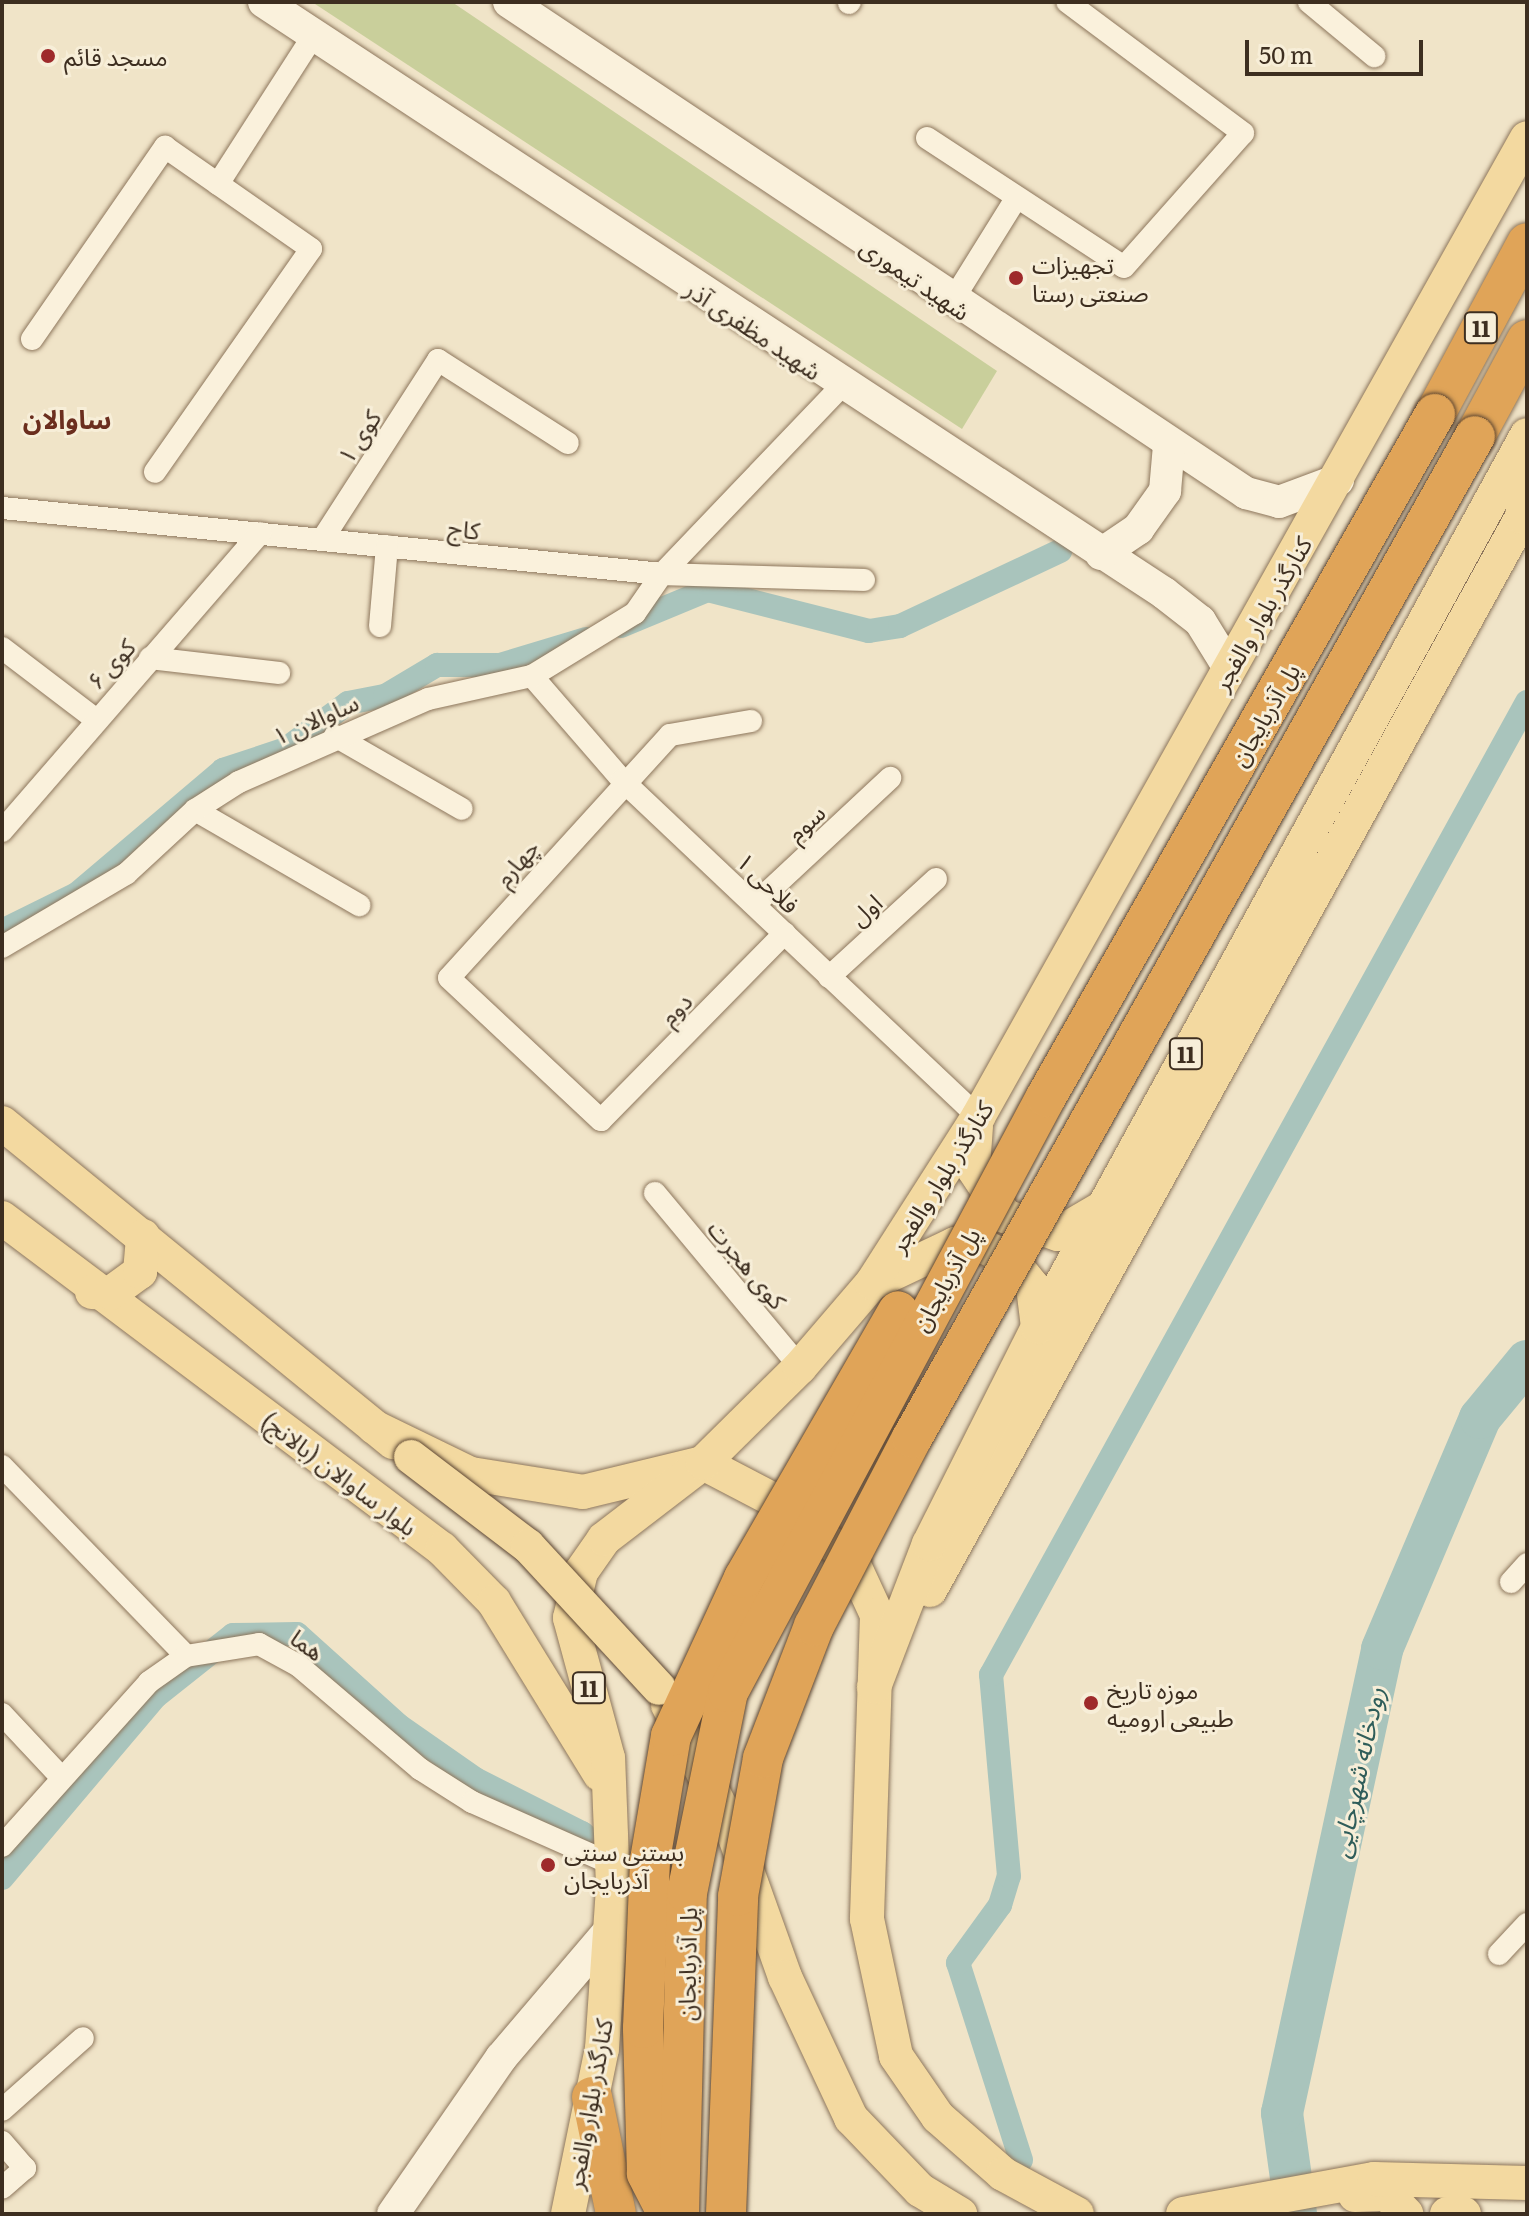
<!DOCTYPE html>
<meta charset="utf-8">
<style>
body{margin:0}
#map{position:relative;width:1529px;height:2216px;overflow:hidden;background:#f0e4c8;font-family:Literata,"Noto Sans Arabic",serif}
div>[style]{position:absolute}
.green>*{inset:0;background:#c9cf9b}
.canal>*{height:24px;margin:-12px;padding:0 12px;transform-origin:12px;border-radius:12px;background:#a9c4bc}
.river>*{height:42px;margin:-21px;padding:0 21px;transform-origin:21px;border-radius:21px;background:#a9c4bc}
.roads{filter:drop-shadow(0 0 2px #8d765c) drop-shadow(0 0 2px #8d765c)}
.street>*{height:22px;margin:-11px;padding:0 11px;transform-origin:11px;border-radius:11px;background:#faf1dc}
.secondary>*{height:32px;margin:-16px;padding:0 16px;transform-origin:16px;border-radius:16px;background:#faf1dc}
.primary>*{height:34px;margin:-17px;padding:0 17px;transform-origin:17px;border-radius:17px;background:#f3d9a0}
.highway>*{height:40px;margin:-20px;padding:0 20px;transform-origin:20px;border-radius:20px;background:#e0a458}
.bridges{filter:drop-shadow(0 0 2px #5b4430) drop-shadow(0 0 2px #5b4430)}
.primary-bridge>*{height:34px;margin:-17px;padding:0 17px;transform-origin:17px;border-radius:17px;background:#f3d9a0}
.highway-bridge>*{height:40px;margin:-20px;padding:0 20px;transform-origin:20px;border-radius:20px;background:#e0a458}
.dots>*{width:22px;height:22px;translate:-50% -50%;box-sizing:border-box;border:4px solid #f7eed8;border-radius:50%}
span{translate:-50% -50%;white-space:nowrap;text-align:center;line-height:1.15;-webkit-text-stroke:6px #f7eed8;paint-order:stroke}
.shield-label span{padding:2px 6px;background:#f7eed8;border:2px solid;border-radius:6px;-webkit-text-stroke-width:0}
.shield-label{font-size:22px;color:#3d2e20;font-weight:700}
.poi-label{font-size:24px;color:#3d2e20}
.left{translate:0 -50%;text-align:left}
.street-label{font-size:24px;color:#3d2e20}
.neighbourhood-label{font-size:26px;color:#6b2e1e;font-weight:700}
.water-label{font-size:26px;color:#2f5d5a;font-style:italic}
.frame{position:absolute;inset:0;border:4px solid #3d2e20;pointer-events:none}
.scale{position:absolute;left:1245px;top:40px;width:178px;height:36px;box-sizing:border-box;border:4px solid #3d2e20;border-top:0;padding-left:10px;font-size:24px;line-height:28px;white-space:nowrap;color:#3d2e20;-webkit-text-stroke:6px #f7eed8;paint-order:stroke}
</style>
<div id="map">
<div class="green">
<div style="clip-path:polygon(312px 2px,452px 2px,997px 371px,962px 429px)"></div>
</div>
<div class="canal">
<div style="left:621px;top:626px;width:94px;rotate:-22.5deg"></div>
<div style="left:708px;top:590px;width:166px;rotate:14.3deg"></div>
<div style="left:869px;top:631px;width:31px;rotate:-9deg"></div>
<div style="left:900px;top:626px;width:177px;rotate:-25.1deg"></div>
<div style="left:2px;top:931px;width:84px;rotate:-26.3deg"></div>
<div style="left:77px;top:894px;width:192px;rotate:-40.3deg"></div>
<div style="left:223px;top:770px;width:66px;rotate:-18.4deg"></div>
<div style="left:286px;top:749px;width:77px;rotate:-36.6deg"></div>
<div style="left:348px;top:703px;width:38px;rotate:-11deg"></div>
<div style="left:385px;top:696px;width:61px;rotate:-30.8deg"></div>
<div style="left:437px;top:665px;width:63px"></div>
<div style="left:500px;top:665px;width:90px;rotate:-16.8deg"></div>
<div style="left:2px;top:1878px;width:238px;rotate:-49.8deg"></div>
<div style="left:156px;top:1696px;width:98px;rotate:-38.4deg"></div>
<div style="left:233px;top:1635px;width:64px;rotate:-0.9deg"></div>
<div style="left:297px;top:1634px;width:136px;rotate:42deg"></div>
<div style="left:398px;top:1725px;width:94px;rotate:35deg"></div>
<div style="left:475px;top:1779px;width:120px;rotate:26.8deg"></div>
<div style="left:582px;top:1833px;width:37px;rotate:41deg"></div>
<div style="left:1021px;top:2160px;width:207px;rotate:-107.7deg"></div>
<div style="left:958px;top:1963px;width:72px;rotate:-54.1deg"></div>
<div style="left:1000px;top:1905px;width:30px;rotate:-73deg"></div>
<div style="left:1009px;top:1876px;width:202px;rotate:-95.1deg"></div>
<div style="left:991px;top:1675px;width:1111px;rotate:-61.15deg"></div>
</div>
<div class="river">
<div style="left:1296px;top:2214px;width:102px;rotate:-97.9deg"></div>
<div style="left:1282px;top:2113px;width:475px;rotate:-77.8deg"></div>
<div style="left:1382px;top:1649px;width:251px;rotate:-67deg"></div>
<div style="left:1480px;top:1418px;width:74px;rotate:-50.5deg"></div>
</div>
<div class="roads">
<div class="street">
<div style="left:1309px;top:2px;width:85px;rotate:39.7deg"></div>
<div style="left:849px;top:3px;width:1px;rotate:-45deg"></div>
<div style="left:927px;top:138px;width:235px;rotate:33.2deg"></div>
<div style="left:1124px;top:267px;width:179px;rotate:-48.4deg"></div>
<div style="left:1243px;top:133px;width:219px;rotate:-143.3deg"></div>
<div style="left:218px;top:184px;width:176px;rotate:-57.3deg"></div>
<div style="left:951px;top:303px;width:121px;rotate:-58.1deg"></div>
<div style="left:32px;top:339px;width:234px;rotate:-55.3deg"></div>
<div style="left:165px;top:147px;width:178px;rotate:34.9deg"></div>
<div style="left:311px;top:249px;width:272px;rotate:125deg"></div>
<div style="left:2px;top:508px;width:663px;rotate:5.71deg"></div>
<div style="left:662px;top:574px;width:202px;rotate:1.7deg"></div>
<div style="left:322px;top:540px;width:214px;rotate:-57.2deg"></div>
<div style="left:438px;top:360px;width:154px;rotate:32.6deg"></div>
<div style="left:380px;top:626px;width:80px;rotate:-85deg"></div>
<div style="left:2px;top:648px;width:116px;rotate:37.3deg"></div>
<div style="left:150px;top:658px;width:130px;rotate:6.6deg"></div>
<div style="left:532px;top:676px;width:138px;rotate:49.1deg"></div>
<div style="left:622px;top:780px;width:490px;rotate:43.4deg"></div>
<div style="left:751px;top:721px;width:82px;rotate:170.2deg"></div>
<div style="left:670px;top:735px;width:328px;rotate:132.3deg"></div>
<div style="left:449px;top:978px;width:208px;rotate:43.1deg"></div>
<div style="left:601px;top:1120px;width:262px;rotate:-45.5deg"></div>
<div style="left:335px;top:736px;width:146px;rotate:29.9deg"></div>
<div style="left:195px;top:810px;width:190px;rotate:30.1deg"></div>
<div style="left:2px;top:831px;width:394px;rotate:-49.1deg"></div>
<div style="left:755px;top:904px;width:185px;rotate:-43deg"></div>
<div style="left:2px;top:947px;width:144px;rotate:-30.5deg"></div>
<div style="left:126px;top:874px;width:94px;rotate:-42.8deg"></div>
<div style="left:195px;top:810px;width:52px;rotate:-32.5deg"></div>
<div style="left:239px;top:782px;width:206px;rotate:-23.7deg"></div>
<div style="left:428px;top:699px;width:107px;rotate:-12.5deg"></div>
<div style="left:532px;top:676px;width:121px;rotate:-31.5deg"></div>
<div style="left:635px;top:613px;width:47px;rotate:-55.3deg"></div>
<div style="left:662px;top:574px;width:259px;rotate:-46.3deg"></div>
<div style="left:829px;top:977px;width:145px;rotate:-42.5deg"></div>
<div style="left:655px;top:1193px;width:226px;rotate:50.2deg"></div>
<div style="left:2px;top:1466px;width:264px;rotate:45.9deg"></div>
<div style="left:1511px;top:1582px;width:24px;rotate:-48deg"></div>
<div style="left:2px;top:1714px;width:86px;rotate:46.9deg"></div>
<div style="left:2px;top:1846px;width:220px;rotate:-48.1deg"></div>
<div style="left:149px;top:1682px;width:45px;rotate:-35.1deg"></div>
<div style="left:186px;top:1656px;width:74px;rotate:-9.3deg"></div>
<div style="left:259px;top:1644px;width:46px;rotate:28.8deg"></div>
<div style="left:299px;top:1666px;width:159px;rotate:40.4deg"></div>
<div style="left:420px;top:1769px;width:62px;rotate:32.4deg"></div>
<div style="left:472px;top:1802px;width:153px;rotate:23.9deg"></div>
<div style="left:1499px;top:1954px;width:41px;rotate:-47deg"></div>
<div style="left:2px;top:2110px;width:108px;rotate:-41.6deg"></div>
<div style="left:2px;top:2142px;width:35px;rotate:49deg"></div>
<div style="left:25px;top:2168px;width:30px;rotate:139deg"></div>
</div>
<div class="secondary">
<div style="left:264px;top:2px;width:1077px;rotate:33.29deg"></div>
<div style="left:1164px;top:593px;width:46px;rotate:37.9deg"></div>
<div style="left:1200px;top:621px;width:55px;rotate:58.3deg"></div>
<div style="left:509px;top:2px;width:886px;rotate:33.67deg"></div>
<div style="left:1246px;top:493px;width:34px;rotate:15deg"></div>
<div style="left:1279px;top:502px;width:63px;rotate:-20.4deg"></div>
<div style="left:1101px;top:554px;width:45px;rotate:-34deg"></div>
<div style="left:1138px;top:529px;width:47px;rotate:-54.6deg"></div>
<div style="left:1165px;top:491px;width:46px;rotate:-85deg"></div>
<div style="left:393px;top:2214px;width:190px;rotate:-55.3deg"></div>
<div style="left:501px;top:2058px;width:168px;rotate:-49.6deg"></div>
</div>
<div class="primary">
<div style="left:2px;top:1123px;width:505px;rotate:39.21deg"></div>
<div style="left:976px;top:1126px;width:42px;rotate:94.1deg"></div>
<div style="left:973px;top:1168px;width:58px;rotate:56.3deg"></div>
<div style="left:1005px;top:1216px;width:56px;rotate:18.8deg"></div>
<div style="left:1058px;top:1234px;width:48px;rotate:-30.3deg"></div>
<div style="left:2px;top:1218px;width:551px;rotate:36.95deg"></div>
<div style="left:442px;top:1549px;width:74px;rotate:45.5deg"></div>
<div style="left:494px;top:1602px;width:202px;rotate:58.4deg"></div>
<div style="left:875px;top:1282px;width:89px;rotate:-25.4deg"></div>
<div style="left:955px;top:1244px;width:30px;rotate:6deg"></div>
<div style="left:985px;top:1247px;width:30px;rotate:27deg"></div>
<div style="left:1012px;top:1261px;width:33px;rotate:51deg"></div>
<div style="left:1033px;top:1287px;width:40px;rotate:82.9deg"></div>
<div style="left:92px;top:1292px;width:19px;rotate:3deg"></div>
<div style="left:111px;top:1293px;width:36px;rotate:-36deg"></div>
<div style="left:140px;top:1272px;width:36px;rotate:-85deg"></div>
<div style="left:374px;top:1427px;width:108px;rotate:25.9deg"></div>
<div style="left:471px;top:1474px;width:113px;rotate:9.1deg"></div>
<div style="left:583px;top:1492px;width:123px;rotate:-13.6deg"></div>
<div style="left:703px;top:1463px;width:95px;rotate:27.6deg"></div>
<div style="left:787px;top:1507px;width:85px;rotate:39.7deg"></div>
<div style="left:852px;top:1561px;width:60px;rotate:65.2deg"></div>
<div style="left:877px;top:1615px;width:304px;rotate:91.9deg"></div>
<div style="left:867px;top:1919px;width:140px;rotate:78deg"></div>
<div style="left:896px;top:2056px;width:74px;rotate:55.5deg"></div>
<div style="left:938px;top:2117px;width:86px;rotate:41.2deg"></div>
<div style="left:1003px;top:2174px;width:84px;rotate:28.4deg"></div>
<div style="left:930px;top:1590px;width:1225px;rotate:-61.11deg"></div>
<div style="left:1522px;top:517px;width:41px;rotate:-83deg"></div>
<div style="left:874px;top:1687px;width:153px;rotate:-69deg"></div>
<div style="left:929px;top:1544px;width:243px;rotate:-63.3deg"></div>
<div style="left:1038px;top:1327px;width:1017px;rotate:-61.27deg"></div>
<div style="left:668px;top:1705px;width:140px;rotate:62.7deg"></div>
<div style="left:732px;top:1829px;width:157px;rotate:70.3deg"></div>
<div style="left:785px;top:1977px;width:156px;rotate:64.9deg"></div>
<div style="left:851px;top:2118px;width:100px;rotate:46.2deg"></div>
<div style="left:920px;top:2190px;width:47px;rotate:31deg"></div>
<div style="left:1355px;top:2195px;width:32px;rotate:-2deg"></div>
<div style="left:1387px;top:2194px;width:28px;rotate:46deg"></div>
<div style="left:568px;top:2214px;width:168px;rotate:-78.4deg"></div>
<div style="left:602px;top:2049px;width:163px;rotate:-86.1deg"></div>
<div style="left:613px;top:1886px;width:128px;rotate:-92.2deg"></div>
<div style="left:608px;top:1758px;width:145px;rotate:-105.2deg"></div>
<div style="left:570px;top:1618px;width:47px;rotate:-76.6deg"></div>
<div style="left:581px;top:1572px;width:40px;rotate:-55.1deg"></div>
<div style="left:604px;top:1539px;width:125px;rotate:-37.5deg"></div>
<div style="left:703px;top:1463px;width:136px;rotate:-44.7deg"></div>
<div style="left:800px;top:1367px;width:111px;rotate:-49.4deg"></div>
<div style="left:872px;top:1283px;width:197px;rotate:-57.4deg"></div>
<div style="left:978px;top:1117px;width:1122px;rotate:-60.72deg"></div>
<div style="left:1183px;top:2214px;width:194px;rotate:-10.4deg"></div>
<div style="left:1374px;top:2179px;width:153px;rotate:1.5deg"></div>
<div style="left:1447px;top:2214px;width:17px"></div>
</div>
<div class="highway">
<div style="left:1435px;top:414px;width:194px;rotate:-61.7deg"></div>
<div style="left:1475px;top:436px;width:109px;rotate:-61.6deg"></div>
<div style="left:592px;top:2097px;width:119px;rotate:78.4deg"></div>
</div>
</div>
<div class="bridges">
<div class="primary-bridge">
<div style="left:411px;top:1457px;width:147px;rotate:37.3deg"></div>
<div style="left:528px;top:1546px;width:193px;rotate:47.3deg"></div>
</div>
<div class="highway-bridge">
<div style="left:664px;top:2207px;width:38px;rotate:-117deg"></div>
<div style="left:647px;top:2173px;width:145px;rotate:-91.6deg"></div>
<div style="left:643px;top:2028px;width:168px;rotate:-87.6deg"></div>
<div style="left:650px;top:1860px;width:126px;rotate:-80.4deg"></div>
<div style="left:671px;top:1736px;width:174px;rotate:-65.2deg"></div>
<div style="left:744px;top:1578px;width:308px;rotate:-60deg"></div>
<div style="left:679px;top:2214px;width:321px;rotate:-88.6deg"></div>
<div style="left:687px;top:1893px;width:205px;rotate:-78.5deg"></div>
<div style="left:728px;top:1692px;width:675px;rotate:-61.88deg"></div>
<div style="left:1046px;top:1097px;width:786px;rotate:-60.34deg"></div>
<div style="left:726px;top:2214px;width:318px;rotate:-87.8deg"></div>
<div style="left:738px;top:1896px;width:140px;rotate:-79.7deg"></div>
<div style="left:763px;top:1758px;width:142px;rotate:-68.9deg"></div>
<div style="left:814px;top:1626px;width:212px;rotate:-62.5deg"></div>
<div style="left:912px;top:1438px;width:1149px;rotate:-60.67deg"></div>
</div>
</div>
<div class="dots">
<div style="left:48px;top:56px;background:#9e2a2b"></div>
<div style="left:1016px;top:278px;background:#9e2a2b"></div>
<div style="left:1091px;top:1703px;background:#9e2a2b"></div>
<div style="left:548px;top:1865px;background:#9e2a2b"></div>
</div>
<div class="shield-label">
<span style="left:1481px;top:328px">11</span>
<span style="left:1186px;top:1054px">11</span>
<span style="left:589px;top:1688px">11</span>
</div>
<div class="poi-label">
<span class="left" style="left:64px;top:56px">مسجد قائم</span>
<span class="left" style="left:1032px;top:278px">تجهیزات<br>صنعتی رستا</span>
<span class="left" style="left:1107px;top:1703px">موزه تاریخ<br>طبیعی ارومیه</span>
<span class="left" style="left:564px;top:1865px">بستنی سنتی<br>آذربایجان</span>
</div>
<div class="street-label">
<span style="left:916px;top:278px;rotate:34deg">شهید تیموری</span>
<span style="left:754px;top:329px;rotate:34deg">شهید مظفری آذر</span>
<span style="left:358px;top:436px;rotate:-57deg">کوی ۱</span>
<span style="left:464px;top:528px;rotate:6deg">کاج</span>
<span style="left:1261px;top:613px;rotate:-60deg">کنارگذر بلوار والفجر</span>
<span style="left:110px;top:663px;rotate:-47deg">کوی ۶</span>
<span style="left:1264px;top:714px;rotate:-60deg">پل آذربایجان</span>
<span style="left:315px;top:718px;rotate:-24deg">ساوالان ۱</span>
<span style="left:805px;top:822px;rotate:-43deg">سوم</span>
<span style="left:516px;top:862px;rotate:-49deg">چهارم</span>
<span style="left:769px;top:882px;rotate:44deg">فلاحی ۱</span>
<span style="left:865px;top:909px;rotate:-42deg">اول</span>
<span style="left:675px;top:1008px;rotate:-45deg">دوم</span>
<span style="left:940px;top:1176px;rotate:-58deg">کنارگذر بلوار والفجر</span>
<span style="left:748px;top:1264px;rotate:50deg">کوی هجرت</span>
<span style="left:945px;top:1279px;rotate:-61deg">پل آذربایجان</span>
<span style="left:340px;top:1473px;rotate:37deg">بلوار ساوالان (بالانج)</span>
<span style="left:308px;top:1644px;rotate:36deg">هما</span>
<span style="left:686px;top:1964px;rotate:-89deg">پل آذربایجان</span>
<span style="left:588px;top:2104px;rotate:-80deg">کنارگذر بلوار والفجر</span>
</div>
<div class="neighbourhood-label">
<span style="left:67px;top:418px">ساوالان</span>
</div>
<div class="water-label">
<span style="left:1356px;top:1772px;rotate:-78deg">رودخانه شهرچایی</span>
</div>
<div class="frame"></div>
<div class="scale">50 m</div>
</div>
